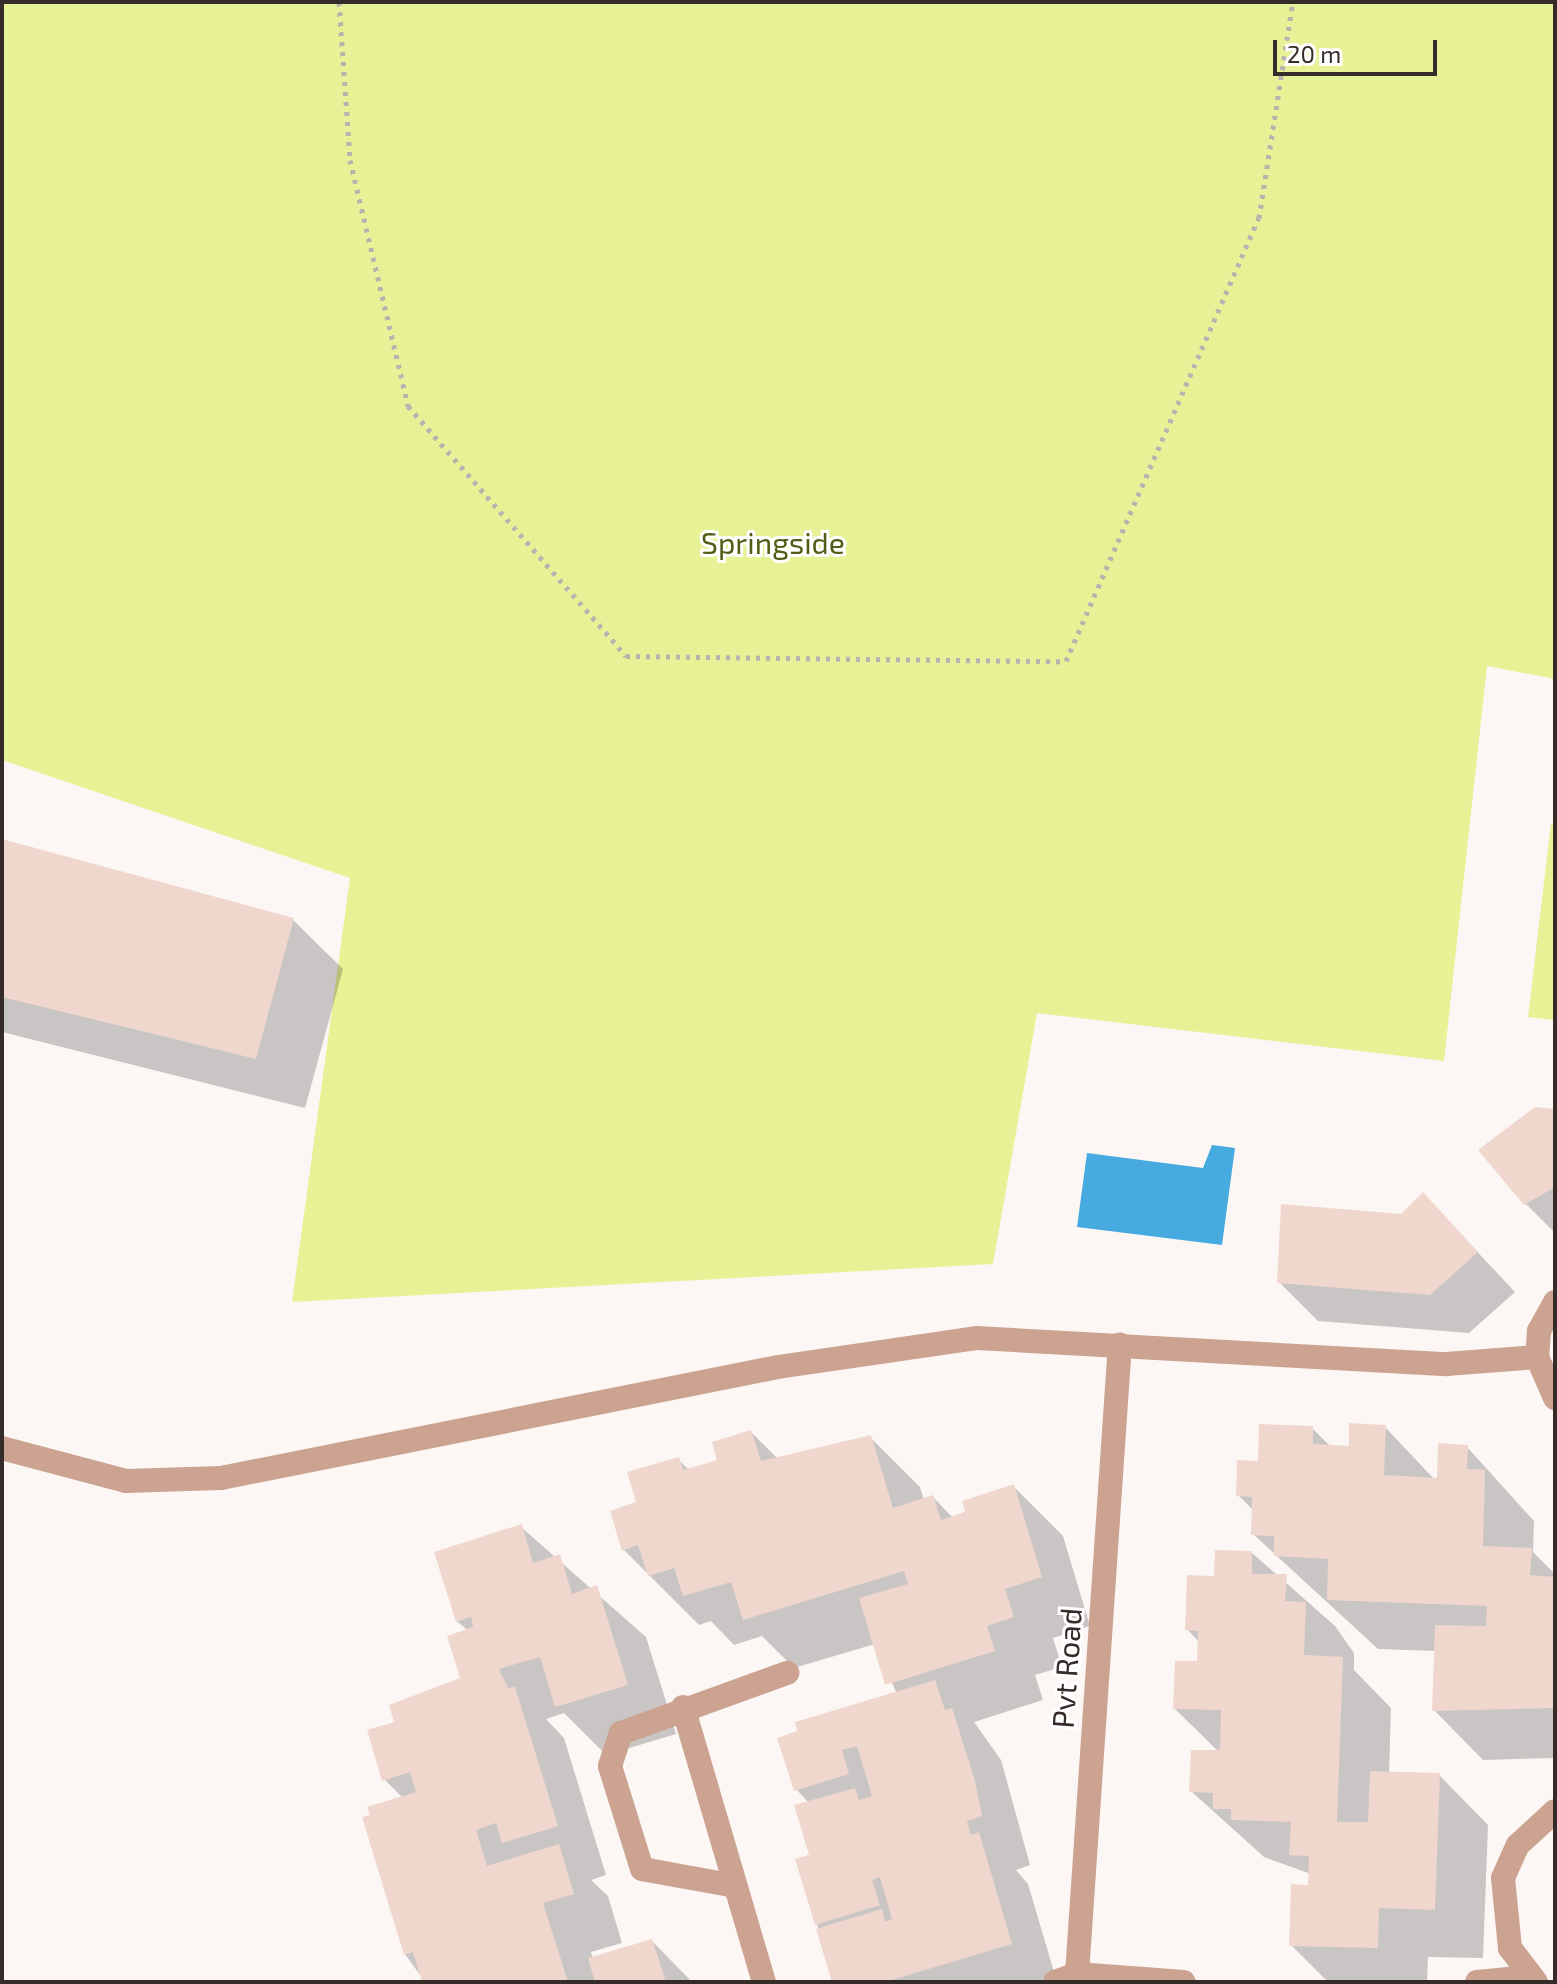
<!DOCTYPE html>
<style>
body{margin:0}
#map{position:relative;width:1557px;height:1984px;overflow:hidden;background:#fcf7f5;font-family:"Exo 2",sans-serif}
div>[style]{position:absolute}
.green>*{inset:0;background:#e6f295}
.water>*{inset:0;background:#48abe0}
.shadow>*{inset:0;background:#0003}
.building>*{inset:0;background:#f0d7ce}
.path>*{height:5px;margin-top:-2.5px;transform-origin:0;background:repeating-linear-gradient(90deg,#b9b3b0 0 4px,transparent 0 10px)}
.lane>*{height:24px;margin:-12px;padding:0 12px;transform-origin:12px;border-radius:12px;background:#cba390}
span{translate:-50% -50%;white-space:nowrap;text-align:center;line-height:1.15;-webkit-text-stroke:6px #fff;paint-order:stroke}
.park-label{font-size:30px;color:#545b16}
.street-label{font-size:30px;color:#352b28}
.frame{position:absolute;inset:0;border:4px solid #352b28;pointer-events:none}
.scale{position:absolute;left:1273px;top:40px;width:164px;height:36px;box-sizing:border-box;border:4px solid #352b28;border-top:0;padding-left:10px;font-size:24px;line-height:28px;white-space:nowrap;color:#352b28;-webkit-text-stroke:6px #fff;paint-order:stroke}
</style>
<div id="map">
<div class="green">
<div style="clip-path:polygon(2px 2px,1555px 2px,1555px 679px,1487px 666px,1444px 1061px,1037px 1013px,993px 1264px,292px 1302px,350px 878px,2px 760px)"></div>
<div style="clip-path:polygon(1551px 823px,1555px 824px,1555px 1020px,1528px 1017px)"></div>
</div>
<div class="water">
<div style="clip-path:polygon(1212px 1145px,1235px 1148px,1222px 1245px,1077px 1227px,1087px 1153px,1203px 1168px)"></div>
</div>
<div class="shadow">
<div style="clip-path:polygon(2px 841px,293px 920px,343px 969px,305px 1108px,2px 1032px)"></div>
<div style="clip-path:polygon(1555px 1111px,1555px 1229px,1553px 1231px,1526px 1204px)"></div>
<div style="clip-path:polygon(1423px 1194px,1515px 1292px,1469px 1333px,1318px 1321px,1279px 1282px,1402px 1216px)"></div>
<div style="clip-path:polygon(1385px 1427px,1435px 1480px,1467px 1447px,1534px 1521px,1533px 1552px,1555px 1574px,1555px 1758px,1483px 1760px,1434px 1710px,1436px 1651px,1378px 1649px,1253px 1534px,1254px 1511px,1238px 1495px,1260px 1463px,1312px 1428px,1331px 1447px,1351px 1448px)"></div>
<div style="clip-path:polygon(751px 1432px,778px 1459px,870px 1437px,920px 1487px,924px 1500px,933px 1497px,953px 1518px,1013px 1486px,1063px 1536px,1090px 1626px,1053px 1638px,1062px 1667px,1035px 1675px,1043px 1700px,974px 1722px,1001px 1760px,1030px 1865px,1016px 1870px,1028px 1884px,1057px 1982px,834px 1982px,817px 1924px,809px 1803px,796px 1789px,897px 1694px,875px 1644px,794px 1668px,762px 1636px,734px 1645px,711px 1621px,699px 1625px,624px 1550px,638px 1504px,678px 1459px,689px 1470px,719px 1461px)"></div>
<div style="clip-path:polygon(521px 1527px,646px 1637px,676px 1734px,606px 1755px,564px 1713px,546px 1719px,564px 1738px,606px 1875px,591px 1880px,608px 1896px,622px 1943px,591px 1952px,593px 1959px,652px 1941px,692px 1982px,425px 1982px,405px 1954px,403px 1798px,384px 1779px,396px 1724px,463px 1680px,468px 1631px,457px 1621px)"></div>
<div style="clip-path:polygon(1252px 1553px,1335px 1626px,1354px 1653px,1354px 1670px,1391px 1708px,1389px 1774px,1439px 1775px,1488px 1825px,1483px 1958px,1428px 1957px,1427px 1982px,1328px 1982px,1291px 1945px,1311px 1874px,1264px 1857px,1192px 1792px,1219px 1752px,1175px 1709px,1199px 1663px,1199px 1642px,1187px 1629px,1216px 1578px)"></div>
</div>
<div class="building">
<div style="clip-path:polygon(2px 839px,294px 918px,256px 1059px,2px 997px)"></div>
<div style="clip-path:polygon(1535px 1107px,1555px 1109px,1555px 1187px,1524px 1205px,1478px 1150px)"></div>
<div style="clip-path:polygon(1423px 1192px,1478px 1252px,1430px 1295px,1277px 1283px,1281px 1204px,1401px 1214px)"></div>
<div style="clip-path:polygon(1349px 1423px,1386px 1425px,1384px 1475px,1437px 1478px,1438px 1443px,1468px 1445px,1467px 1469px,1485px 1470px,1483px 1546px,1532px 1548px,1530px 1575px,1555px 1577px,1555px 1708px,1432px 1711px,1435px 1625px,1486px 1626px,1487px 1606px,1327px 1600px,1328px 1559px,1274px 1556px,1274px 1536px,1251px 1535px,1252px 1497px,1236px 1496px,1237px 1460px,1258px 1461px,1259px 1424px,1313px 1426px,1313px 1444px,1349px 1446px)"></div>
<div style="clip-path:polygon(751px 1430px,761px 1461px,871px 1435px,893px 1508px,933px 1495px,941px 1520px,965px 1512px,962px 1501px,1014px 1484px,1042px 1577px,1005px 1589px,1014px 1617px,987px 1626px,995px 1651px,885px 1685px,859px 1598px,908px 1584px,904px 1571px,743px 1620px,731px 1582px,683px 1596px,674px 1568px,648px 1576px,638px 1545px,622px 1551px,610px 1511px,636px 1502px,627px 1472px,679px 1457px,683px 1470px,717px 1460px,712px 1442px)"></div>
<div style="clip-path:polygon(522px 1524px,533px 1563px,560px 1554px,572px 1594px,597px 1585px,628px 1685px,555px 1707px,540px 1657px,499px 1669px,508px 1688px,515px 1687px,558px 1826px,502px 1843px,496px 1823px,476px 1830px,487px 1866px,559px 1844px,574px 1894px,543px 1903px,568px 1982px,422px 1982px,413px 1952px,404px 1955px,362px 1817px,370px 1815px,367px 1807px,416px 1792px,410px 1772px,382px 1781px,367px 1730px,394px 1722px,389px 1705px,460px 1678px,447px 1636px,473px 1627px,471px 1617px,456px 1622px,434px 1552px)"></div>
<div style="clip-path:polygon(1215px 1550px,1252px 1551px,1252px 1574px,1287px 1574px,1285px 1601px,1306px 1602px,1304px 1655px,1343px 1657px,1337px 1822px,1368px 1822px,1370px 1771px,1440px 1773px,1435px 1910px,1379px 1908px,1378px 1948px,1289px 1946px,1291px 1884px,1308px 1885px,1309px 1856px,1289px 1855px,1291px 1822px,1231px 1820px,1231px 1809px,1213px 1809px,1213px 1793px,1189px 1792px,1191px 1750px,1220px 1750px,1221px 1710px,1173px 1709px,1175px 1661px,1197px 1661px,1198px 1631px,1185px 1630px,1187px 1575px,1214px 1576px)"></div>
<div style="clip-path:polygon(935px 1680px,945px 1710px,952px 1708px,975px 1781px,982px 1816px,967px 1821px,971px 1835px,979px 1832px,1012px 1944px,885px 1982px,832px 1982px,816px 1929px,882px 1909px,885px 1922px,892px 1919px,880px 1877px,872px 1880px,880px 1905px,815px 1925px,795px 1859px,809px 1855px,794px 1805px,855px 1788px,859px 1800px,872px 1796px,857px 1746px,842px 1750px,849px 1774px,794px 1791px,777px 1738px,797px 1731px,795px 1722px)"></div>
<div style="clip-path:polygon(652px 1939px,666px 1982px,595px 1982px,588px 1958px)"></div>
</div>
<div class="path">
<div style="left:339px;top:2px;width:158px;rotate:86deg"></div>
<div style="left:350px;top:160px;width:253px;rotate:76.7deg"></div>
<div style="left:408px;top:406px;width:332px;rotate:48.9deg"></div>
<div style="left:626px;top:656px;width:440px;rotate:0.7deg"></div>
<div style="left:1066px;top:661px;width:483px;rotate:-66.5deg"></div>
<div style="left:1259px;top:218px;width:219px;rotate:-81.1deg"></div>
</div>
<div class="lane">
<div style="left:1555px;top:1302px;width:33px;rotate:119deg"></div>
<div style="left:1539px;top:1331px;width:26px;rotate:94deg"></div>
<div style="left:1537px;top:1357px;width:45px;rotate:66.3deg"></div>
<div style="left:2px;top:1448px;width:128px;rotate:14.9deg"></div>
<div style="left:126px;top:1481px;width:95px;rotate:-1.8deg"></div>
<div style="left:221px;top:1478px;width:568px;rotate:-11.27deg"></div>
<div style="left:778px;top:1367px;width:200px;rotate:-8.3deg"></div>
<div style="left:976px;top:1338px;width:471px;rotate:3.2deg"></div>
<div style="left:1446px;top:1364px;width:91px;rotate:-4.4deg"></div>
<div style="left:683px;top:1707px;width:287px;rotate:73.6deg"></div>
<div style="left:730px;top:1885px;width:89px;rotate:-169.7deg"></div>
<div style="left:642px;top:1869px;width:108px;rotate:-107.3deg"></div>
<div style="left:610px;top:1766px;width:35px;rotate:-72deg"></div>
<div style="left:621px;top:1733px;width:177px;rotate:-19.9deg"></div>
<div style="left:1077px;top:1974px;width:631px;rotate:-86.1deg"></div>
<div style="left:1055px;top:1982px;width:23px;rotate:-20deg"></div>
<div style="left:1077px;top:1974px;width:107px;rotate:4.3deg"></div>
<div style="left:1477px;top:1982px;width:53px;rotate:-5.4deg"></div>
<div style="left:1536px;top:1982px;width:43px;rotate:-127.4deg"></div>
<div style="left:1510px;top:1948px;width:70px;rotate:-95.7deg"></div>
<div style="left:1503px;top:1878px;width:36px;rotate:-66deg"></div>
<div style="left:1518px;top:1845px;width:50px;rotate:-42.6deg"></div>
</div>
<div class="park-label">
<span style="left:773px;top:542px">Springside</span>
</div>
<div class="street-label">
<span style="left:1066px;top:1668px;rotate:-86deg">Pvt Road</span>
</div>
<div class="frame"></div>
<div class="scale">20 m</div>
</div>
